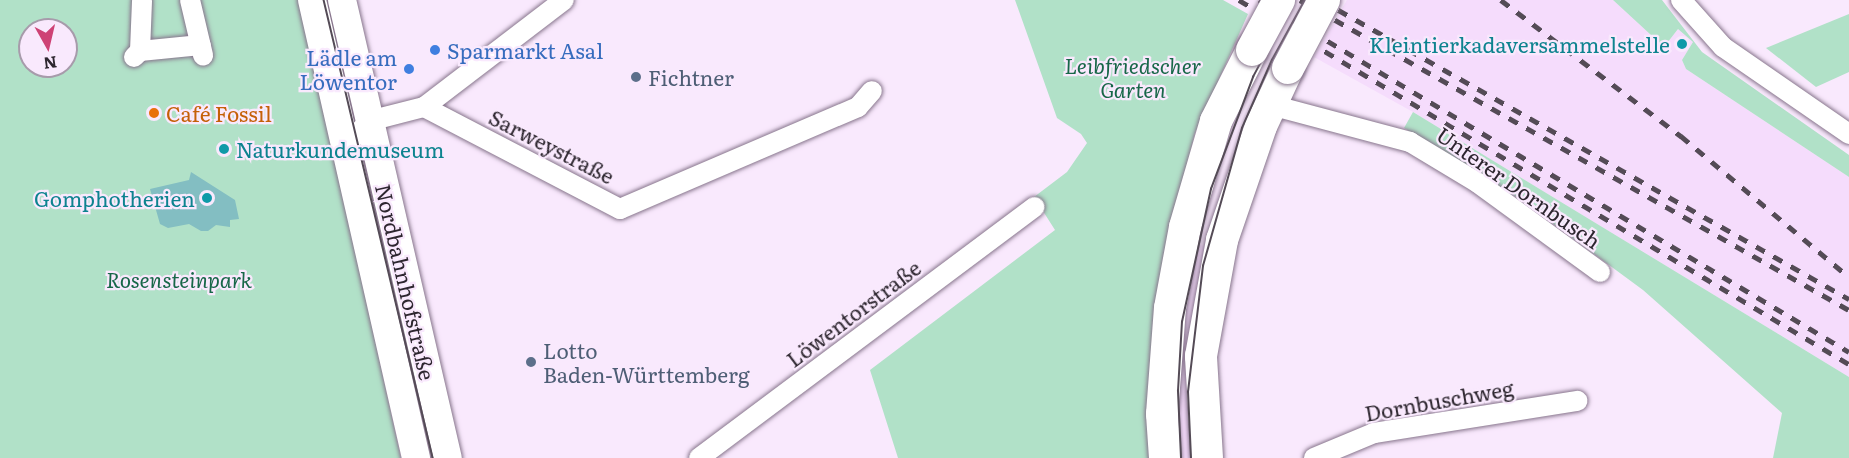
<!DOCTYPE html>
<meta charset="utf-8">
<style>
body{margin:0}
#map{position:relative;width:1849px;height:458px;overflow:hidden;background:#f9e9fd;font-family:Literata,serif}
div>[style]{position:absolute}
.built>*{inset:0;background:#f5dcfc}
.green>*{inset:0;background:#b1e1c8}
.water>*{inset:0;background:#83bec2}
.roads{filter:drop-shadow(0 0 2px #87758c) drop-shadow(0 0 2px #87758c)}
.street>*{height:20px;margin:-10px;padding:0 10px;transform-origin:10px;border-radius:10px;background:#fff}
.secondary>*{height:28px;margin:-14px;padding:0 14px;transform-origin:14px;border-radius:14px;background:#fff}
.primary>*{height:32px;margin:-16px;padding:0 16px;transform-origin:16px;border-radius:16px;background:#fff}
.tram>*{height:1.5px;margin:-0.75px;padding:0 0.75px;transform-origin:0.75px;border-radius:0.75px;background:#544b56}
.rail>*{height:4.5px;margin-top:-2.25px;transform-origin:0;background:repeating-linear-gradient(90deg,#544b56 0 10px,transparent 0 20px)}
.bridges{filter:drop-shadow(0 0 2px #87758c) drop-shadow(0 0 2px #87758c)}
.primary-bridge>*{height:32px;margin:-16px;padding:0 16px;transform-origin:16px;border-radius:16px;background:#fff}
.dots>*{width:16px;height:16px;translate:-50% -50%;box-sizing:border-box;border:3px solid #f9e9fd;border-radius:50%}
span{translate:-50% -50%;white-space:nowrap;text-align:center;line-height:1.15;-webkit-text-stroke:4.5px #f9e9fd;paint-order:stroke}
.culture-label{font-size:21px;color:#0d838f}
.right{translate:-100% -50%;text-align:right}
.left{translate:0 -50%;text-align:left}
.shop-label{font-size:21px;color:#366cbe}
.park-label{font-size:21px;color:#176748;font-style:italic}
.service-label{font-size:21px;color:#4e5e75}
.food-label{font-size:21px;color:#c56008}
.street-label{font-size:21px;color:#2d262f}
.north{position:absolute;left:18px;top:18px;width:60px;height:60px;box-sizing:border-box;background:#f9e9fd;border:2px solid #a79bab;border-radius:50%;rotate:172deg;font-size:16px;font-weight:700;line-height:24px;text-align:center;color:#2d262f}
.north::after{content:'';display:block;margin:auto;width:21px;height:27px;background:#ce4275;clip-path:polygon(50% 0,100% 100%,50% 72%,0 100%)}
</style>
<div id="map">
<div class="built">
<div style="clip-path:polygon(1347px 0,1613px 0,1664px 47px,1678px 29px,1693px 42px,1682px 60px,1686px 69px,1849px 177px,1849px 377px,1413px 112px,1314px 57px)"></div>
<div style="clip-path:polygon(1190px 245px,1212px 246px,1198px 458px,1173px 458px)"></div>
</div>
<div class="green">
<div style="clip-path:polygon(evenodd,0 0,300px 0,401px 458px,0 458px,0 0,30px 30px,66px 30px,66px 66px,30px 66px,30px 30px)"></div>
<div style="clip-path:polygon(1015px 0,1223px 0,1248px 14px,1195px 133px,1172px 224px,1150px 458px,898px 458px,870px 370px,1055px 230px,1034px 197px,1067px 172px,1087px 143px,1081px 134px,1057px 118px)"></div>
<div style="clip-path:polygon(1613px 0,1662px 0,1702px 52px,1849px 155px,1849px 177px,1686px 69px,1682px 60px,1693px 42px,1678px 29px,1664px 47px)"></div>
<div style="clip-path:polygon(1849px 14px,1849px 72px,1816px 87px,1766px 48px)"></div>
<div style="clip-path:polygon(1413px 112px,1849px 377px,1849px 458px,1773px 458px,1782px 413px,1643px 290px,1518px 198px,1404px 128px)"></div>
</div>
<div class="water">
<div style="clip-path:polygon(191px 172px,235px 200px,239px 219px,230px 220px,230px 227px,216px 225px,208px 231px,201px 231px,189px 224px,168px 228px,160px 224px,150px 189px,189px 180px)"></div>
</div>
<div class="roads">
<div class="street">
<div style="left:190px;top:0;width:57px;rotate:76.7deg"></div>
<div style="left:1681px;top:0;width:63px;rotate:48.2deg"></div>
<div style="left:1723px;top:47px;width:153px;rotate:34.6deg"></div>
<div style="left:140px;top:51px;width:61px;rotate:-5.6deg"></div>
<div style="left:134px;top:57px;width:8px;rotate:-45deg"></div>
<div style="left:140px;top:51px;width:50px;rotate:-87.7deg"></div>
<div style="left:1271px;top:105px;width:144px;rotate:14.9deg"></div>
<div style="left:1410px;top:142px;width:79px;rotate:31.1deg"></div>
<div style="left:1478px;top:183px;width:151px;rotate:36.1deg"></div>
<div style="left:424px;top:107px;width:176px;rotate:-37.4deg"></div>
<div style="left:343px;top:149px;width:38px;rotate:-47deg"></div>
<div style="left:369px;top:121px;width:57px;rotate:-14.3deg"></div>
<div style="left:424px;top:107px;width:221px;rotate:27.5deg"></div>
<div style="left:620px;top:209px;width:259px;rotate:-23.2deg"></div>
<div style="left:858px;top:107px;width:21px;rotate:-49deg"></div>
<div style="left:699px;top:458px;width:419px;rotate:-36.8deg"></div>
<div style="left:1314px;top:458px;width:65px;rotate:-22.6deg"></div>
<div style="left:1374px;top:433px;width:206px;rotate:-9deg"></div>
</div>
<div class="secondary">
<div style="left:312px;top:0;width:470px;rotate:77.2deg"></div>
<div style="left:342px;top:0;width:470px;rotate:77deg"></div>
</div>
<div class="primary">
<div style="left:1165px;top:458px;width:44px;rotate:-93.9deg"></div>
<div style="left:1162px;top:414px;width:106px;rotate:-85.7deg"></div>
<div style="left:1170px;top:308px;width:82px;rotate:-79.5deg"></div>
<div style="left:1185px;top:227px;width:110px;rotate:-73.7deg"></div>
<div style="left:1216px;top:121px;width:80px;rotate:-63.1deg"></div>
<div style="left:1207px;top:458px;width:102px;rotate:-93.4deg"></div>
<div style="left:1201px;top:356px;width:118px;rotate:-79.7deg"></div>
<div style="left:1222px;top:240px;width:120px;rotate:-71.1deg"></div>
<div style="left:1261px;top:126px;width:64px;rotate:-65deg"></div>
</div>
</div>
<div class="tram">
<div style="left:324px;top:0;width:471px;rotate:76.6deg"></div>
<div style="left:1181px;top:458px;width:67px;rotate:-92.6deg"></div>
<div style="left:1178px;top:391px;width:69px;rotate:-86.7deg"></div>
<div style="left:1182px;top:322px;width:136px;rotate:-77.7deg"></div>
<div style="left:1211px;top:189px;width:120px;rotate:-69.4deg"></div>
<div style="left:1253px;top:77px;width:87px;rotate:-62deg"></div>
<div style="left:1191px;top:458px;width:66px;rotate:-92.6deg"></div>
<div style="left:1188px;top:392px;width:127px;rotate:-83.2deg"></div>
<div style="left:1203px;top:266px;width:143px;rotate:-74.2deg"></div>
<div style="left:1242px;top:128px;width:74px;rotate:-66.2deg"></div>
<div style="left:1272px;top:60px;width:68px;rotate:-61.2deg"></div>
</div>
<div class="rail">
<div style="left:1239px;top:0;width:710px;rotate:30.83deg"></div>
<div style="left:1259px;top:0;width:687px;rotate:30.82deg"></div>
<div style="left:1300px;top:0;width:630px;rotate:29.45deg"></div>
<div style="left:1321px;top:0;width:607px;rotate:29.52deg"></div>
<div style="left:1501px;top:0;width:226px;rotate:37.1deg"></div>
<div style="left:1681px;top:136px;width:219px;rotate:40deg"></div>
</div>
<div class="bridges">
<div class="primary-bridge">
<div style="left:1252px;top:50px;width:57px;rotate:-61.6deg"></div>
<div style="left:1288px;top:68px;width:77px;rotate:-62.1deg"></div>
</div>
</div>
<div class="dots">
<div style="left:1682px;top:44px;background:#0f9aa8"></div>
<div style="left:435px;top:50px;background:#3f7fe0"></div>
<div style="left:409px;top:69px;background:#3f7fe0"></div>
<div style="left:636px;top:77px;background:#5c6f8a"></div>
<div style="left:154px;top:113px;background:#e8710a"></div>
<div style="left:224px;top:149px;background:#0f9aa8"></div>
<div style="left:207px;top:198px;background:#0f9aa8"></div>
<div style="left:531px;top:362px;background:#5c6f8a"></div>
</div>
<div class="culture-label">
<span class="right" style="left:1670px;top:44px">Kleintierkadaversammelstelle</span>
<span class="left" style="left:236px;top:149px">Naturkundemuseum</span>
<span class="right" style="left:195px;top:198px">Gomphotherien</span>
</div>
<div class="shop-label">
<span class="left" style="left:447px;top:50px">Sparmarkt Asal</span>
<span class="right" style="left:397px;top:69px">Lädle am<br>Löwentor</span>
</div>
<div class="park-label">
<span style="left:1133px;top:77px">Leibfriedscher<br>Garten</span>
<span style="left:179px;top:279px">Rosensteinpark</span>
</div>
<div class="service-label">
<span class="left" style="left:648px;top:77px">Fichtner</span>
<span class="left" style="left:543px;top:362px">Lotto<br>Baden-Württemberg</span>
</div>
<div class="food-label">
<span class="left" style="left:166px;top:113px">Café Fossil</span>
</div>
<div class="street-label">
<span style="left:552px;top:146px;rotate:27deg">Sarweystraße</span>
<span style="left:1519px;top:187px;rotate:35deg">Unterer Dornbusch</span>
<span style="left:406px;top:282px;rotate:77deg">Nordbahnhofstraße</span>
<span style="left:853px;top:313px;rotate:-37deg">Löwentorstraße</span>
<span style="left:1439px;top:400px;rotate:-10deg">Dornbuschweg</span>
</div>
<div class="north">N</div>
</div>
